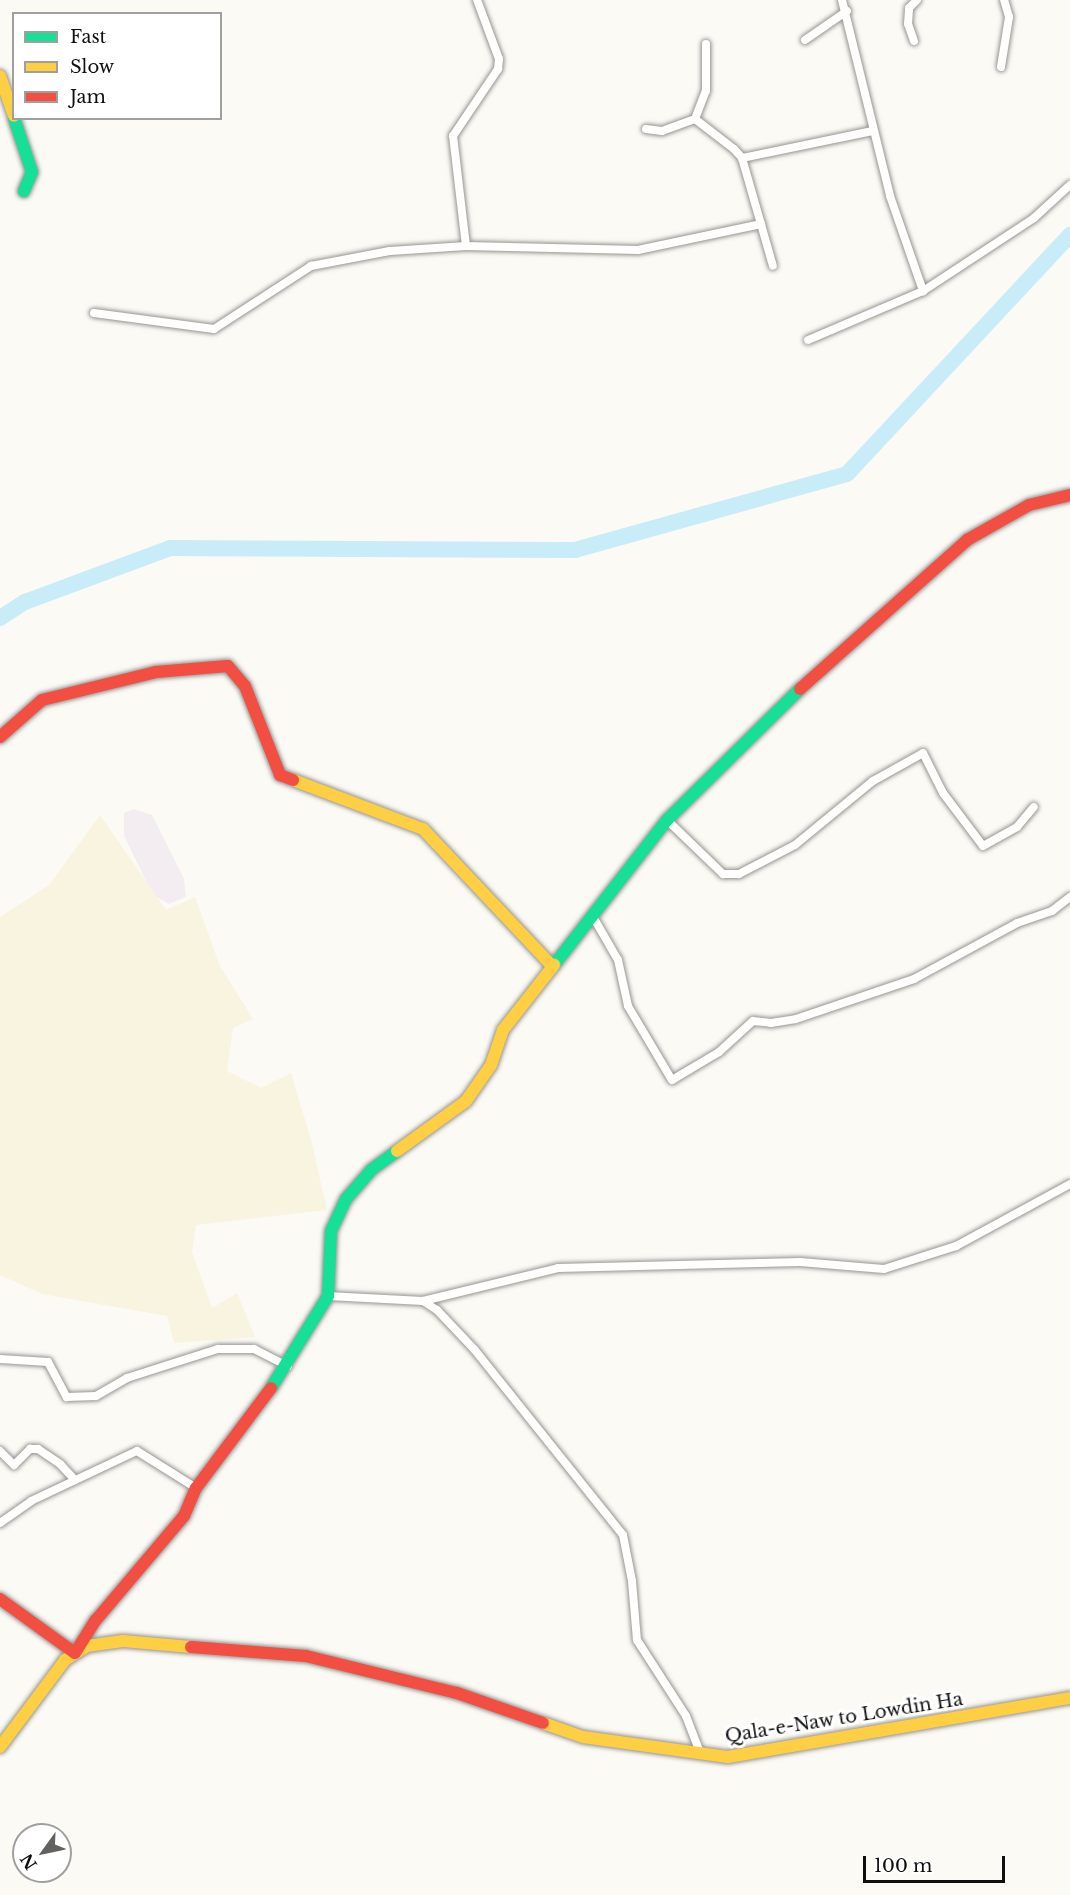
<!DOCTYPE html>
<style>
body{margin:0}
#map{position:relative;width:1070px;height:1895px;overflow:hidden;background:#fcfaf4;font-family:"Libre Baskerville",serif}
div>[style]{position:absolute}
.industrial>*{inset:0;background:#f3edf1}
.farmland>*{inset:0;background:#f9f4e0}
.river>*{height:16px;margin:-8px;padding:0 8px;transform-origin:8px;border-radius:8px;background:#c8ecf8}
.roads{filter:drop-shadow(0 0 2px #969592) drop-shadow(0 0 2px #969592)}
.street>*{height:8px;margin:-4px;padding:0 4px;transform-origin:4px;border-radius:4px;background:#fffefd}
.fast>*{height:12px;margin:-6px;padding:0 6px;transform-origin:6px;border-radius:6px;background:#16e098}
.slow>*{height:12px;margin:-6px;padding:0 6px;transform-origin:6px;border-radius:6px;background:#ffcf43}
.jam>*{height:12px;margin:-6px;padding:0 6px;transform-origin:6px;border-radius:6px;background:#f24e42}
span{translate:-50% -50%;white-space:nowrap;text-align:center;line-height:1.15;-webkit-text-stroke:6px #fff;paint-order:stroke}
.street-label{font-size:18px;color:#0f0f0f}
.legend{position:absolute;left:12px;top:12px;width:210px;height:108px;box-sizing:border-box;background:#fff;border:2px solid #9f9f9f;margin:0;padding:8px 10px;list-style:none;font-size:18px;color:#0f0f0f}
.legend li{display:flex;align-items:center;gap:12px;height:30px}
.legend b{width:30px;border:2px solid #9f9f9f}
.north{position:absolute;left:12px;top:1823px;width:60px;height:60px;box-sizing:border-box;background:#fff;border:2px solid #9f9f9f;border-radius:50%;rotate:237deg;font-size:16px;font-weight:700;line-height:24px;text-align:center;color:#0f0f0f}
.north::after{content:'';display:block;margin:auto;width:21px;height:27px;background:#62615f;clip-path:polygon(50% 0,100% 100%,50% 72%,0 100%)}
.scale{position:absolute;left:863px;top:1856px;width:142px;height:27px;box-sizing:border-box;border:3px solid #0f0f0f;border-top:0;padding-left:8px;font-size:18px;line-height:21px;white-space:nowrap;color:#0f0f0f;-webkit-text-stroke:4px #fff;paint-order:stroke}
</style>
<div id="map">
<div class="industrial">
<div style="clip-path:polygon(134px 809px,152px 815px,184px 879px,186px 897px,169px 904px,153px 895px,124px 836px,124px 813px)"></div>
</div>
<div class="farmland">
<div style="clip-path:polygon(100px 815px,166px 910px,195px 897px,220px 966px,253px 1019px,233px 1028px,227px 1071px,261px 1088px,291px 1073px,312px 1143px,327px 1210px,196px 1225px,192px 1252px,212px 1308px,237px 1293px,255px 1337px,174px 1343px,167px 1316px,42px 1294px,0 1275px,0 917px,49px 885px)"></div>
</div>
<div class="river">
<div style="left:0;top:618px;width:30px;rotate:-33deg"></div>
<div style="left:25px;top:602px;width:155px;rotate:-20.4deg"></div>
<div style="left:170px;top:548px;width:405px;rotate:0.3deg"></div>
<div style="left:575px;top:550px;width:282px;rotate:-15.6deg"></div>
<div style="left:847px;top:474px;width:327px;rotate:-47deg"></div>
</div>
<div class="roads">
<div class="street">
<div style="left:842px;top:0;width:202px;rotate:76.2deg"></div>
<div style="left:890px;top:196px;width:101px;rotate:70.8deg"></div>
<div style="left:805px;top:40px;width:51px;rotate:-34.6deg"></div>
<div style="left:914px;top:41px;width:18px;rotate:-109deg"></div>
<div style="left:908px;top:24px;width:16px;rotate:-86deg"></div>
<div style="left:909px;top:8px;width:11px;rotate:-45deg"></div>
<div style="left:1001px;top:67px;width:51px;rotate:-80.9deg"></div>
<div style="left:1009px;top:17px;width:18px;rotate:-106deg"></div>
<div style="left:695px;top:119px;width:30px;rotate:-69deg"></div>
<div style="left:706px;top:91px;width:47px;rotate:-90deg"></div>
<div style="left:646px;top:129px;width:16px;rotate:7deg"></div>
<div style="left:662px;top:131px;width:35px;rotate:-20deg"></div>
<div style="left:695px;top:119px;width:49px;rotate:37.6deg"></div>
<div style="left:734px;top:149px;width:12px;rotate:48deg"></div>
<div style="left:742px;top:158px;width:112px;rotate:74deg"></div>
<div style="left:742px;top:158px;width:133px;rotate:-11.7deg"></div>
<div style="left:466px;top:246px;width:111px;rotate:-96.7deg"></div>
<div style="left:453px;top:136px;width:81px;rotate:-56.1deg"></div>
<div style="left:498px;top:69px;width:10px;rotate:-84deg"></div>
<div style="left:499px;top:59px;width:63px;rotate:-110.4deg"></div>
<div style="left:94px;top:313px;width:121px;rotate:7.6deg"></div>
<div style="left:214px;top:329px;width:116px;rotate:-33deg"></div>
<div style="left:311px;top:266px;width:80px;rotate:-10.8deg"></div>
<div style="left:390px;top:251px;width:76px;rotate:-3.8deg"></div>
<div style="left:466px;top:246px;width:172px;rotate:1.3deg"></div>
<div style="left:638px;top:250px;width:126px;rotate:-11.9deg"></div>
<div style="left:808px;top:340px;width:125px;rotate:-23.1deg"></div>
<div style="left:923px;top:291px;width:133px;rotate:-33.3deg"></div>
<div style="left:1034px;top:218px;width:49px;rotate:-42.5deg"></div>
<div style="left:667px;top:820px;width:78px;rotate:44deg"></div>
<div style="left:723px;top:874px;width:16px"></div>
<div style="left:739px;top:874px;width:63px;rotate:-27.4deg"></div>
<div style="left:795px;top:845px;width:101px;rotate:-39.4deg"></div>
<div style="left:873px;top:781px;width:57px;rotate:-29.2deg"></div>
<div style="left:923px;top:753px;width:45px;rotate:63.4deg"></div>
<div style="left:943px;top:793px;width:66px;rotate:53deg"></div>
<div style="left:983px;top:846px;width:39px;rotate:-29deg"></div>
<div style="left:1017px;top:827px;width:26px;rotate:-50deg"></div>
<div style="left:592px;top:915px;width:52px;rotate:60deg"></div>
<div style="left:618px;top:960px;width:47px;rotate:77.7deg"></div>
<div style="left:628px;top:1006px;width:86px;rotate:59.3deg"></div>
<div style="left:672px;top:1080px;width:55px;rotate:-30.8deg"></div>
<div style="left:719px;top:1052px;width:46px;rotate:-42.4deg"></div>
<div style="left:753px;top:1021px;width:18px;rotate:6deg"></div>
<div style="left:771px;top:1023px;width:25px;rotate:-9deg"></div>
<div style="left:796px;top:1019px;width:125px;rotate:-18.7deg"></div>
<div style="left:914px;top:979px;width:117px;rotate:-28.5deg"></div>
<div style="left:1017px;top:923px;width:37px;rotate:-19deg"></div>
<div style="left:1052px;top:911px;width:23px;rotate:-38deg"></div>
<div style="left:328px;top:1296px;width:95px;rotate:3deg"></div>
<div style="left:423px;top:1301px;width:17px;rotate:33deg"></div>
<div style="left:437px;top:1310px;width:54px;rotate:46.5deg"></div>
<div style="left:474px;top:1349px;width:238px;rotate:51.3deg"></div>
<div style="left:623px;top:1535px;width:47px;rotate:78.9deg"></div>
<div style="left:632px;top:1581px;width:59px;rotate:85.2deg"></div>
<div style="left:637px;top:1640px;width:90px;rotate:57.2deg"></div>
<div style="left:686px;top:1716px;width:39px;rotate:69deg"></div>
<div style="left:423px;top:1301px;width:139px;rotate:-13.7deg"></div>
<div style="left:558px;top:1268px;width:242px;rotate:-1.4deg"></div>
<div style="left:800px;top:1262px;width:84px;rotate:4.8deg"></div>
<div style="left:884px;top:1269px;width:76px;rotate:-17.7deg"></div>
<div style="left:956px;top:1246px;width:130px;rotate:-28.5deg"></div>
<div style="left:0;top:1359px;width:48px;rotate:3.6deg"></div>
<div style="left:48px;top:1362px;width:40px;rotate:62deg"></div>
<div style="left:67px;top:1397px;width:29px;rotate:-2deg"></div>
<div style="left:96px;top:1396px;width:36px;rotate:-30deg"></div>
<div style="left:127px;top:1378px;width:96px;rotate:-17.7deg"></div>
<div style="left:218px;top:1349px;width:36px"></div>
<div style="left:254px;top:1349px;width:38px;rotate:27deg"></div>
<div style="left:0;top:1451px;width:20px;rotate:45deg"></div>
<div style="left:14px;top:1465px;width:23px;rotate:-45deg"></div>
<div style="left:30px;top:1449px;width:8px"></div>
<div style="left:38px;top:1449px;width:27px;rotate:34deg"></div>
<div style="left:60px;top:1464px;width:22px;rotate:47deg"></div>
<div style="left:0;top:1523px;width:38px;rotate:-35deg"></div>
<div style="left:31px;top:1501px;width:117px;rotate:-25.3deg"></div>
<div style="left:137px;top:1451px;width:70px;rotate:32.1deg"></div>
</div>
<div class="fast">
<div style="left:14px;top:118px;width:57px;rotate:71.6deg"></div>
<div style="left:32px;top:172px;width:21px;rotate:113deg"></div>
<div style="left:554px;top:965px;width:184px;rotate:-52.1deg"></div>
<div style="left:667px;top:820px;width:187px;rotate:-44.6deg"></div>
<div style="left:271px;top:1388px;width:108px;rotate:-58.2deg"></div>
<div style="left:328px;top:1296px;width:65px;rotate:-87.4deg"></div>
<div style="left:331px;top:1231px;width:35px;rotate:-65deg"></div>
<div style="left:346px;top:1199px;width:38px;rotate:-49deg"></div>
<div style="left:371px;top:1170px;width:32px;rotate:-36deg"></div>
</div>
<div class="slow">
<div style="left:0;top:76px;width:42px;rotate:70.7deg"></div>
<div style="left:293px;top:780px;width:139px;rotate:20.7deg"></div>
<div style="left:423px;top:829px;width:188px;rotate:46.7deg"></div>
<div style="left:397px;top:1151px;width:85px;rotate:-35.9deg"></div>
<div style="left:466px;top:1101px;width:44px;rotate:-55.2deg"></div>
<div style="left:491px;top:1065px;width:37px;rotate:-71deg"></div>
<div style="left:503px;top:1030px;width:83px;rotate:-51.9deg"></div>
<div style="left:543px;top:1723px;width:42px;rotate:19.3deg"></div>
<div style="left:583px;top:1737px;width:146px;rotate:7.9deg"></div>
<div style="left:728px;top:1757px;width:347px;rotate:-9.8deg"></div>
<div style="left:0;top:1747px;width:109px;rotate:-53.2deg"></div>
<div style="left:65px;top:1660px;width:26px;rotate:-32deg"></div>
<div style="left:87px;top:1646px;width:36px;rotate:-8deg"></div>
<div style="left:123px;top:1641px;width:68px;rotate:5deg"></div>
</div>
<div class="jam">
<div style="left:800px;top:689px;width:224px;rotate:-41.7deg"></div>
<div style="left:967px;top:540px;width:71px;rotate:-29.4deg"></div>
<div style="left:1029px;top:505px;width:42px;rotate:-13.7deg"></div>
<div style="left:0;top:737px;width:56px;rotate:-41.4deg"></div>
<div style="left:42px;top:700px;width:117px;rotate:-13.8deg"></div>
<div style="left:156px;top:672px;width:72px;rotate:-4.8deg"></div>
<div style="left:228px;top:666px;width:26px;rotate:50deg"></div>
<div style="left:245px;top:686px;width:96px;rotate:68.5deg"></div>
<div style="left:280px;top:775px;width:14px;rotate:21deg"></div>
<div style="left:0;top:1599px;width:92px;rotate:35.8deg"></div>
<div style="left:75px;top:1653px;width:39px;rotate:-58deg"></div>
<div style="left:96px;top:1620px;width:136px;rotate:-49.8deg"></div>
<div style="left:184px;top:1516px;width:30px;rotate:-67deg"></div>
<div style="left:196px;top:1488px;width:125px;rotate:-53.1deg"></div>
<div style="left:191px;top:1647px;width:115px;rotate:4.5deg"></div>
<div style="left:306px;top:1656px;width:155px;rotate:13.8deg"></div>
<div style="left:457px;top:1693px;width:91px;rotate:19.2deg"></div>
</div>
</div>
<div class="street-label">
<span style="left:844px;top:1718px;rotate:-9deg">Qala-e-Naw to Lowdin Ha</span>
</div>
<ul class="legend">
<li><b style="height:8px;background:#16e098"></b>Fast</li>
<li><b style="height:8px;background:#ffcf43"></b>Slow</li>
<li><b style="height:8px;background:#f24e42"></b>Jam</li>
</ul>
<div class="north">N</div>
<div class="scale">100 m</div>
</div>
